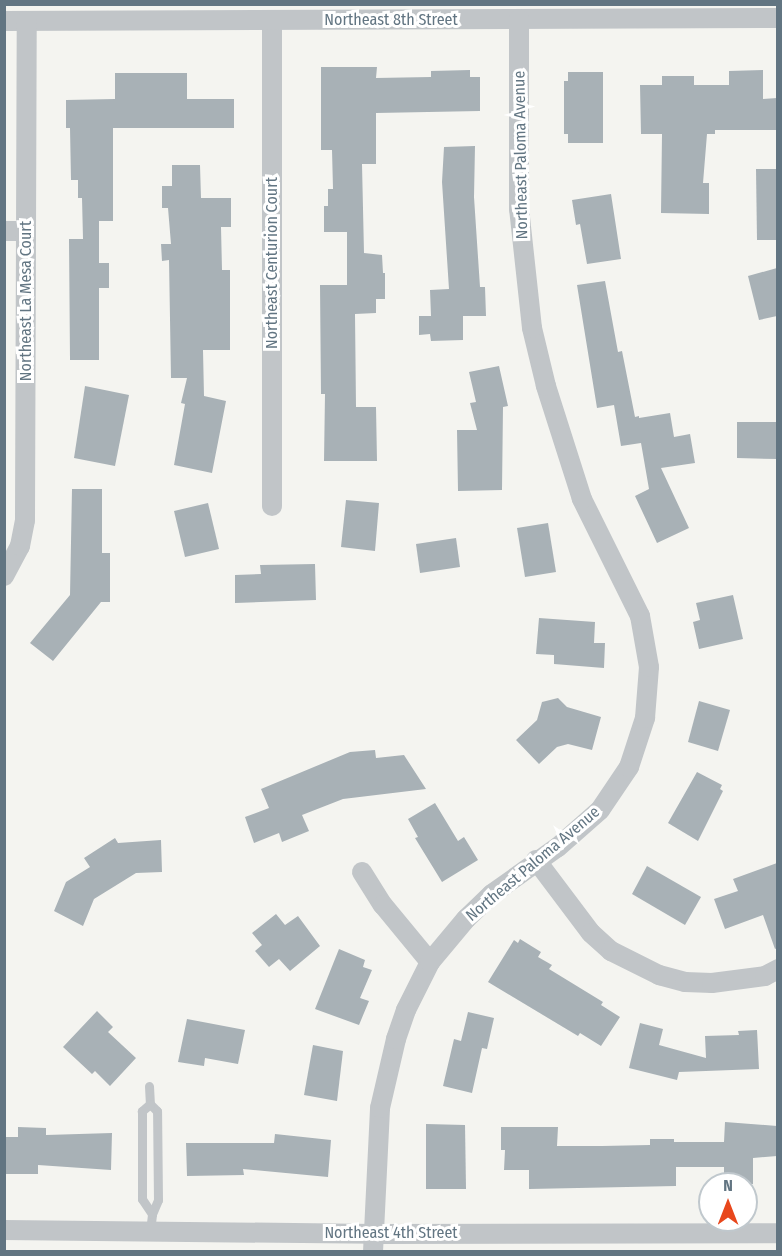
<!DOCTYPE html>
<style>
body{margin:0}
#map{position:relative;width:782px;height:1256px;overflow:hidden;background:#f4f4f0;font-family:"Fira Sans Condensed",sans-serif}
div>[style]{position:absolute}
.building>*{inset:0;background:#a8b1b6}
.lane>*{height:9px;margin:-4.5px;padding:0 4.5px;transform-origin:4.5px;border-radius:4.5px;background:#c1c5c8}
.street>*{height:20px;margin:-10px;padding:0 10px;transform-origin:10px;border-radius:10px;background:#c1c5c8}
span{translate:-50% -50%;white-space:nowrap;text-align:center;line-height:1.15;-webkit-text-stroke:6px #fff;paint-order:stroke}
.street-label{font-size:16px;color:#627582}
.frame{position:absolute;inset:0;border:6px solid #627582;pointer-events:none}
.north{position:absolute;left:698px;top:1172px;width:60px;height:60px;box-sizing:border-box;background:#fff;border:2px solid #c0c8cd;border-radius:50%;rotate:0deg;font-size:16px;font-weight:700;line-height:24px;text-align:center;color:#627582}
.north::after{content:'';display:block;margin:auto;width:21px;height:27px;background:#e8471c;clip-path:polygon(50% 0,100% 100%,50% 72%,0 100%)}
</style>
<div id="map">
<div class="building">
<div style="clip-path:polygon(321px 67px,377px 67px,376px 78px,431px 77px,431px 71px,470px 70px,470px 77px,480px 77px,480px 111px,376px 113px,376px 164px,362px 164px,364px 253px,382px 255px,383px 273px,385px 273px,385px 299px,376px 299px,376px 313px,355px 314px,356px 407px,376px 407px,377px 461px,324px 461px,325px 394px,321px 394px,320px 285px,347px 285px,347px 232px,324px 232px,324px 206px,328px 206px,328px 189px,333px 189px,332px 150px,321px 150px)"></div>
<div style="clip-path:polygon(763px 70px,763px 99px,777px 98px,777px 130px,715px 130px,715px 134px,707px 134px,703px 183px,709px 183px,709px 214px,661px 213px,662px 134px,641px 134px,640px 85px,662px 85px,662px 76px,694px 76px,694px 85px,729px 85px,729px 71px)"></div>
<div style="clip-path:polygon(568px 72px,603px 72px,603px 143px,568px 143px,568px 134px,564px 134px,564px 81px,568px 81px)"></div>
<div style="clip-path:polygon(115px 73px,187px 73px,187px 99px,234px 99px,234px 128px,113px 128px,113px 221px,99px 221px,99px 263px,109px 263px,109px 288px,99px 288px,99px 360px,70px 360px,69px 239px,83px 239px,82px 198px,78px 198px,78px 180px,71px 180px,70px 128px,66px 128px,66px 100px,115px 99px)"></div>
<div style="clip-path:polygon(475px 146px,474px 197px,480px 287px,485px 287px,486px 316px,463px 316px,463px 340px,431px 341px,430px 334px,419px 335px,419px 316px,431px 316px,430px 290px,449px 289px,442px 182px,444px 147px)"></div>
<div style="clip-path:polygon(172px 165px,200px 165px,201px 198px,231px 198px,231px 227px,221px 227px,222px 270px,230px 270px,230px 350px,203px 350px,204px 396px,226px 401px,212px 473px,174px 465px,185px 404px,181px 403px,187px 378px,171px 378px,169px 260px,162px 261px,161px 244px,171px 244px,168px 208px,162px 208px,162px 186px,172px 186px)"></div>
<div style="clip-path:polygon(756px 169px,777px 169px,777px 240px,757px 240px)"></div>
<div style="clip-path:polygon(611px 194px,621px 259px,587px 264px,580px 224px,576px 225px,572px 200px)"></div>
<div style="clip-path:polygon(777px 268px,777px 316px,759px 320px,748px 276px)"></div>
<div style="clip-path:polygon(605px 281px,618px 352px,622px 351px,635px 417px,639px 416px,639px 418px,670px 413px,674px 437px,690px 434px,695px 463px,661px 468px,689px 528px,657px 543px,635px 496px,649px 489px,641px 443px,621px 446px,614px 405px,597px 408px,577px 285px)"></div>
<div style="clip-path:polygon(499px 366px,508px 406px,503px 407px,502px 490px,458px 491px,457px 430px,477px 430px,470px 403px,476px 402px,469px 372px)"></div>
<div style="clip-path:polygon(85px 386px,129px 395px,115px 466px,74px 458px)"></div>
<div style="clip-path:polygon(737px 422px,777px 422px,777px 459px,737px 458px)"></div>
<div style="clip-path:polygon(72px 489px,102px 489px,102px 553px,110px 553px,110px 602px,101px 602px,53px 661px,30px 643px,70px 595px)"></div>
<div style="clip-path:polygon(346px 500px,379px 503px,375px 551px,341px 547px)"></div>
<div style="clip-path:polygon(208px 503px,219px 549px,185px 557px,174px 511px)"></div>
<div style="clip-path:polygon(548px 523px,556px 572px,525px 577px,517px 528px)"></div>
<div style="clip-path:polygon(456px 538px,460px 567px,420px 573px,416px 544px)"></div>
<div style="clip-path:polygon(315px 564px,316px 600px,235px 603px,235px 575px,261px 574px,260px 565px)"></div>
<div style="clip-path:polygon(733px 595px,743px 639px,699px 649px,693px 622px,700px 620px,696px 603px)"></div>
<div style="clip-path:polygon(539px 618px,595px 622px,594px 643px,605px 643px,604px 668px,554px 664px,554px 655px,536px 654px)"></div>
<div style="clip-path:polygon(558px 698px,567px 707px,601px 717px,592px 750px,568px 744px,557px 747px,539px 764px,516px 740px,537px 720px,542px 702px)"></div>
<div style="clip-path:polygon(699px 701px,730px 710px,718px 751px,688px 742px)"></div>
<div style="clip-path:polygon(375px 750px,376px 758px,404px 755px,426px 789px,343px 799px,302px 815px,309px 831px,282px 842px,279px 833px,254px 843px,245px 817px,269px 808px,261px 789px,350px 752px)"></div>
<div style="clip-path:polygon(697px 772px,722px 785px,720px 789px,723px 791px,698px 841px,668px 823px)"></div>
<div style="clip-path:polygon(435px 803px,458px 841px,464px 837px,478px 860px,442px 882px,415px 838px,418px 837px,408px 819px)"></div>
<div style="clip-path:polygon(115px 838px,118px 843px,161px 840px,162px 872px,136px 873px,94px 899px,83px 926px,54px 911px,66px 882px,90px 867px,84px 858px)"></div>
<div style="clip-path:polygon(777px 863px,777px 948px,775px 949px,763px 915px,725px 929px,714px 899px,738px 891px,733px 879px)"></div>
<div style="clip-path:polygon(647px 866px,701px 897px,685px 925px,632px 894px)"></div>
<div style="clip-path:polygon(276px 914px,285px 925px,298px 916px,320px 946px,290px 971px,279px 959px,269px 967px,255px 951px,262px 945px,252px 933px)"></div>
<div style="clip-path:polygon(520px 939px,541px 952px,538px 957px,552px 965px,549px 969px,603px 1002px,601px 1005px,620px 1017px,601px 1046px,580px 1033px,578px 1036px,488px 982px,514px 940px,518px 943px)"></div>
<div style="clip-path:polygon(339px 949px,365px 960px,363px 967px,372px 970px,360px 998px,369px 1001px,359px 1025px,315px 1009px)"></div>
<div style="clip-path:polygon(97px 1011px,113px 1027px,108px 1032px,136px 1058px,110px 1086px,95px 1071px,92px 1074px,63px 1047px)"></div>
<div style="clip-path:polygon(468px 1012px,494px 1018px,487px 1049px,482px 1048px,472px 1093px,443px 1086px,454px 1039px,461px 1041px)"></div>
<div style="clip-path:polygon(187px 1019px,245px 1030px,238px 1064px,205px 1058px,204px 1066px,178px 1062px)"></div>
<div style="clip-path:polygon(640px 1023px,663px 1029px,659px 1045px,706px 1058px,705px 1036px,739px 1035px,738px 1031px,757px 1030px,759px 1069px,679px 1072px,677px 1080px,629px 1068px)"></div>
<div style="clip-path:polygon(313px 1045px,343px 1051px,337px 1101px,304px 1095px)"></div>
<div style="clip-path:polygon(725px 1122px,777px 1126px,777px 1156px,753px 1158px,753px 1184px,724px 1184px,724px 1167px,676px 1167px,676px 1186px,529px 1189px,529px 1170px,504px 1170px,505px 1150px,501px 1150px,501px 1127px,558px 1127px,557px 1146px,602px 1146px,650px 1145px,650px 1139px,674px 1139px,674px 1142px,724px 1142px)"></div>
<div style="clip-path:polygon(426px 1124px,465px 1125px,466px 1189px,426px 1189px)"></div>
<div style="clip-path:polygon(18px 1127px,46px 1128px,46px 1135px,112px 1133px,111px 1170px,38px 1165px,38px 1174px,4px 1174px,4px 1137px,18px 1137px)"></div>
<div style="clip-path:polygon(275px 1134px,331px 1140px,328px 1177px,243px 1169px,244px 1175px,187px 1176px,186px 1143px,274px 1143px)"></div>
</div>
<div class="lane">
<div style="left:149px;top:1086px;width:18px;rotate:87deg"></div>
<div style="left:150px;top:1231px;width:17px;rotate:-83deg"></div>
<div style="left:152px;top:1214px;width:15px;rotate:-67deg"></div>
<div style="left:158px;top:1200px;width:89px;rotate:-90.6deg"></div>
<div style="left:157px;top:1111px;width:10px;rotate:-135deg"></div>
<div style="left:150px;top:1104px;width:11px;rotate:139deg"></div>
<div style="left:142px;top:1111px;width:88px;rotate:90deg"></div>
<div style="left:142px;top:1199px;width:18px;rotate:56deg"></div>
</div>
<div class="street">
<div style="left:272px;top:20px;width:486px;rotate:90deg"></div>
<div style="left:4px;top:21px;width:774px;rotate:-0.22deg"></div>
<div style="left:4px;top:231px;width:22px"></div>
<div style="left:4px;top:576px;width:34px;rotate:-62deg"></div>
<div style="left:20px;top:546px;width:26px;rotate:-79deg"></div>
<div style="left:25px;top:520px;width:499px;rotate:-89.8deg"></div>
<div style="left:536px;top:860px;width:91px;rotate:53deg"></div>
<div style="left:591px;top:933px;width:27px;rotate:42deg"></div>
<div style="left:611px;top:951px;width:54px;rotate:26.6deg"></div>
<div style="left:659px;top:975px;width:27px;rotate:15deg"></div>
<div style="left:685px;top:982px;width:27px;rotate:2deg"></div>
<div style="left:712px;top:983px;width:53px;rotate:-7.5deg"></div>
<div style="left:765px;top:976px;width:15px;rotate:-28deg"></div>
<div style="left:362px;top:872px;width:39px;rotate:58deg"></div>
<div style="left:383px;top:905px;width:74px;rotate:50.5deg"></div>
<div style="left:4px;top:1230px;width:370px;rotate:0.6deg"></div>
<div style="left:374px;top:1234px;width:404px;rotate:-0.1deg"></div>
<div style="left:373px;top:1252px;width:144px;rotate:-87.2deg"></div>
<div style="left:380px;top:1108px;width:71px;rotate:-76.9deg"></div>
<div style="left:396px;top:1039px;width:31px;rotate:-71deg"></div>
<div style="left:406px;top:1010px;width:54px;rotate:-63.4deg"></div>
<div style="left:430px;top:962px;width:56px;rotate:-50.1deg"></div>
<div style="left:466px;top:919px;width:36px;rotate:-44deg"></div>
<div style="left:492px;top:894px;width:81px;rotate:-35.5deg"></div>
<div style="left:558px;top:847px;width:56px;rotate:-41.4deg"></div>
<div style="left:600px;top:810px;width:52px;rotate:-56deg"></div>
<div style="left:629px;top:767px;width:52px;rotate:-71.9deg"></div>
<div style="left:645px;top:718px;width:51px;rotate:-85.5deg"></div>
<div style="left:649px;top:667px;width:52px;rotate:-100deg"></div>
<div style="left:640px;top:616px;width:131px;rotate:-116.4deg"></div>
<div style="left:582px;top:499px;width:119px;rotate:-107.7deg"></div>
<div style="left:546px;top:386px;width:60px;rotate:-103.6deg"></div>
<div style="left:532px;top:328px;width:120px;rotate:-96.2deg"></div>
<div style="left:519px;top:209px;width:190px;rotate:-90deg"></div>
</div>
<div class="street-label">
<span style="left:391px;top:20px">Northeast 8th Street</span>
<span style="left:521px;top:155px;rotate:-91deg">Northeast Paloma Avenue</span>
<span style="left:272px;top:263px;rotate:-90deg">Northeast Centurion Court</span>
<span style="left:26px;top:301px;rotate:-90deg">Northeast La Mesa Court</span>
<span style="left:533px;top:864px;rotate:-40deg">Northeast Paloma Avenue</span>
<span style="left:391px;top:1233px">Northeast 4th Street</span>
</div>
<div class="frame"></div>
<div class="north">N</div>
</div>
